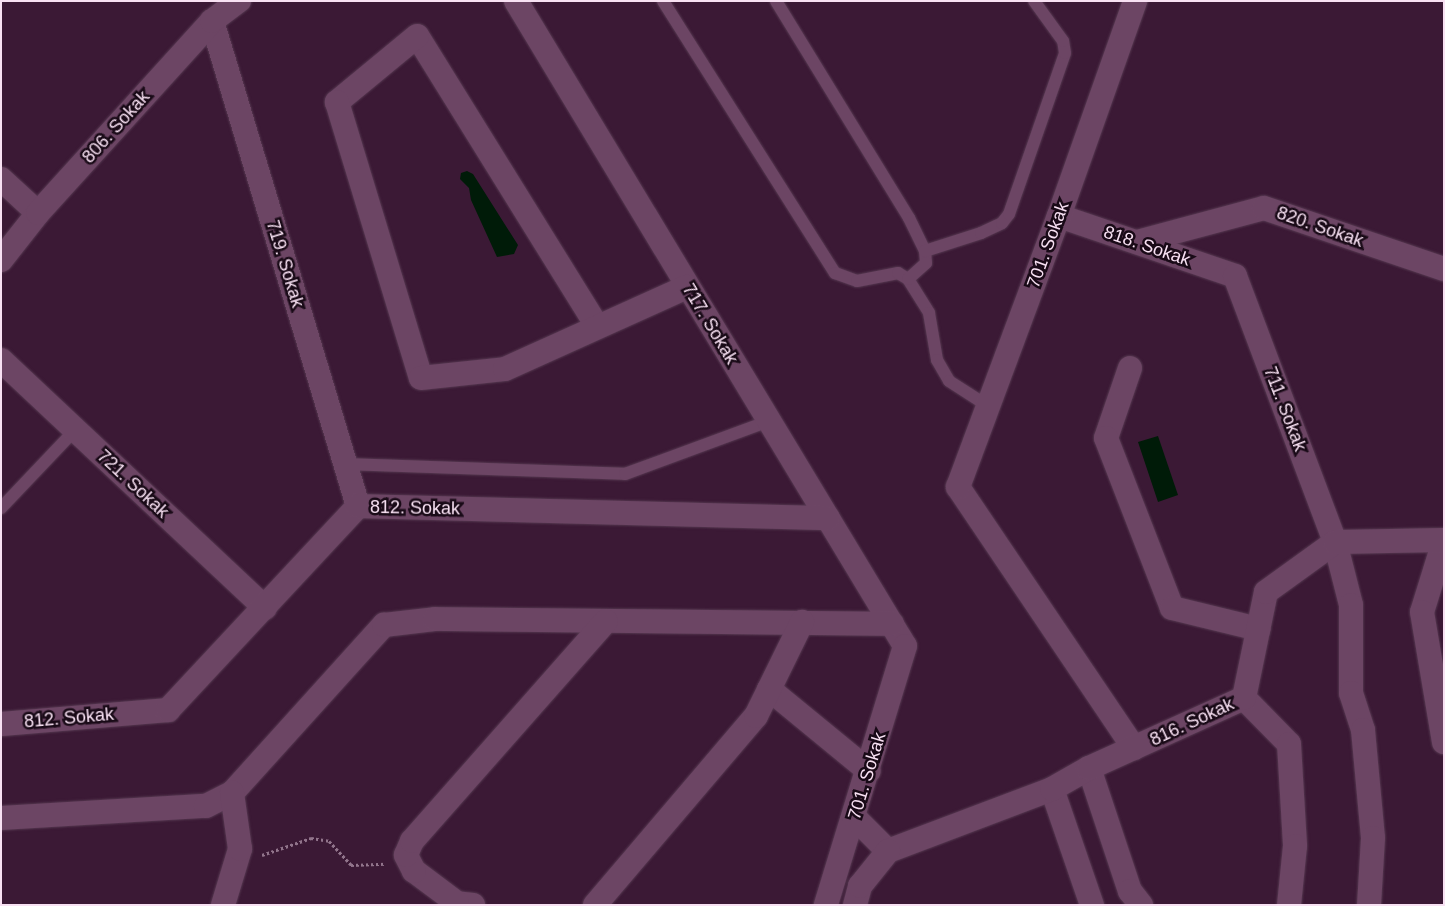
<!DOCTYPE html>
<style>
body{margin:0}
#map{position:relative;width:1445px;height:906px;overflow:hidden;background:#3b1935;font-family:Helvetica,sans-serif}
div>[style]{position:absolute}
.water>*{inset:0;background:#001b08}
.path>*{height:3px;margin-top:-1.5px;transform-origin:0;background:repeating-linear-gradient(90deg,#91748b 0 2.5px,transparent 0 5px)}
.roads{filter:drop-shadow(0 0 1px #553850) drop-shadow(0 0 1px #553850)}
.lane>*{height:12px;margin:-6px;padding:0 6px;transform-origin:6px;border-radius:6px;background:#6c4564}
.street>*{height:24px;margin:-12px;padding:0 12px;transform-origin:12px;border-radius:12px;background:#6c4564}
span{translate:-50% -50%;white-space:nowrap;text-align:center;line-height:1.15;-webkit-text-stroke:5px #190a17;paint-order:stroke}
.street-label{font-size:18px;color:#f8e1f3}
.frame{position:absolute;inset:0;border:2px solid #f8e1f3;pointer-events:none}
</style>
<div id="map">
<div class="water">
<div style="clip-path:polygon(467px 171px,473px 174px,518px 245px,514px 254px,497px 257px,471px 200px,469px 188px,460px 179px,461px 173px)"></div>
<div style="clip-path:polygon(1158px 436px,1178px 495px,1158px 502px,1138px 442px)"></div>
</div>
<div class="path">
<div style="left:262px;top:855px;width:52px;rotate:-19.1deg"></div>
<div style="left:311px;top:838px;width:18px;rotate:9deg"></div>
<div style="left:329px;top:841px;width:33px;rotate:47deg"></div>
<div style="left:351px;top:865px;width:35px;rotate:-2deg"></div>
</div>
<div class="roads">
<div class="lane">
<div style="left:663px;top:1px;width:322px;rotate:57.7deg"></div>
<div style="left:835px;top:273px;width:23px;rotate:20deg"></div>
<div style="left:857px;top:281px;width:42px;rotate:-11deg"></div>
<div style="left:898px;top:273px;width:12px;rotate:31deg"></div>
<div style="left:908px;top:279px;width:40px;rotate:58deg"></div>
<div style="left:929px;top:313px;width:48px;rotate:80.3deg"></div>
<div style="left:937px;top:360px;width:24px;rotate:60deg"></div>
<div style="left:949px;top:381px;width:46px;rotate:32.7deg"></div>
<div style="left:776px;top:1px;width:255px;rotate:58.5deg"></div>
<div style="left:909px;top:218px;width:37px;rotate:64deg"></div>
<div style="left:925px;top:251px;width:12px;rotate:85deg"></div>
<div style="left:926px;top:263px;width:24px;rotate:138deg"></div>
<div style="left:925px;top:251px;width:59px;rotate:-17.8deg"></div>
<div style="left:981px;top:233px;width:23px;rotate:-25deg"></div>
<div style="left:1002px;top:223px;width:11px;rotate:-52deg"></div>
<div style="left:1009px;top:214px;width:170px;rotate:-70.8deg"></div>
<div style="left:1065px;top:53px;width:12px;rotate:-99deg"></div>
<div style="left:1063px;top:41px;width:49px;rotate:-125.9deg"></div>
<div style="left:344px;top:464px;width:281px;rotate:2deg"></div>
<div style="left:625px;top:474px;width:153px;rotate:-20.2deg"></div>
<div style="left:1px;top:508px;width:108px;rotate:-46.5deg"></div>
</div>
<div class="street">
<div style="left:516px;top:1px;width:753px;rotate:58.91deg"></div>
<div style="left:905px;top:646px;width:271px;rotate:107deg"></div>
<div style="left:212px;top:21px;width:506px;rotate:73.25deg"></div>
<div style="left:1px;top:179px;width:50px;rotate:42.6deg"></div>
<div style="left:1059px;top:216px;width:186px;rotate:18.8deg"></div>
<div style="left:1235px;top:276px;width:284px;rotate:69.4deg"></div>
<div style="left:1335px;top:542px;width:65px;rotate:75.7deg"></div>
<div style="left:1351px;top:605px;width:88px;rotate:90deg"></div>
<div style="left:1351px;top:693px;width:39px;rotate:72deg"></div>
<div style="left:1363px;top:730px;width:108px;rotate:84.7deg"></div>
<div style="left:1373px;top:838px;width:67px;rotate:93.4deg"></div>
<div style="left:1137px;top:242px;width:131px;rotate:-15deg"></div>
<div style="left:1264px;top:208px;width:190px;rotate:18.7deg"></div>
<div style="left:1px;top:260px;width:60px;rotate:-51.8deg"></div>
<div style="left:38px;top:213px;width:259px;rotate:-47.8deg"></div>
<div style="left:212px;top:21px;width:34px;rotate:-37deg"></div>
<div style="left:597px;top:326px;width:341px;rotate:-121.8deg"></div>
<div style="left:417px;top:36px;width:104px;rotate:140.5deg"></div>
<div style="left:337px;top:102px;width:288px;rotate:73.1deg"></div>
<div style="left:421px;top:378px;width:84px;rotate:-6.1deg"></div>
<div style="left:505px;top:369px;width:200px;rotate:-24.3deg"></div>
<div style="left:1px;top:360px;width:362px;rotate:43.2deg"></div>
<div style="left:1130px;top:368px;width:74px;rotate:108.9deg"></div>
<div style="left:1106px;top:438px;width:182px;rotate:68.8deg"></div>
<div style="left:1172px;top:608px;width:89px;rotate:13.7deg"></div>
<div style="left:1444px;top:541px;width:74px;rotate:107.2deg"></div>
<div style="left:1422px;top:612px;width:132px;rotate:80.4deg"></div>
<div style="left:769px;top:689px;width:129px;rotate:39.4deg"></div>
<div style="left:1244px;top:698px;width:64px;rotate:45.6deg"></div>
<div style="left:1289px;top:744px;width:102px;rotate:86.6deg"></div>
<div style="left:1295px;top:846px;width:59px;rotate:95.8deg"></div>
<div style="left:1px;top:724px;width:168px;rotate:-4.8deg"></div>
<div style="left:168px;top:710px;width:279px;rotate:-47deg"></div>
<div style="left:358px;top:506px;width:470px;rotate:1.5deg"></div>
<div style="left:1134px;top:748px;width:315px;rotate:-124deg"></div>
<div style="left:958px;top:487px;width:289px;rotate:-69.6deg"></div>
<div style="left:1059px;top:216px;width:228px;rotate:-70.5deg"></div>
<div style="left:1089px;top:768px;width:130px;rotate:71.6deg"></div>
<div style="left:1130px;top:891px;width:18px;rotate:52deg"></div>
<div style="left:1052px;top:789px;width:123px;rotate:71deg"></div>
<div style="left:854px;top:817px;width:48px;rotate:45deg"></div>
<div style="left:1px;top:818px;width:205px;rotate:-3.4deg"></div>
<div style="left:206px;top:806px;width:29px;rotate:-27deg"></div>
<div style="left:232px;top:793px;width:227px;rotate:-47.9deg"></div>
<div style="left:384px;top:625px;width:51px;rotate:-6.7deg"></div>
<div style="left:435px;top:619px;width:457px;rotate:0.6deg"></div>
<div style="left:888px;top:851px;width:175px;rotate:-20.7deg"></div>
<div style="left:1052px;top:789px;width:43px;rotate:-29.6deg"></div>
<div style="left:1089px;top:768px;width:170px;rotate:-24.3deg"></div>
<div style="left:1244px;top:698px;width:108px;rotate:-78.3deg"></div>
<div style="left:1266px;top:592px;width:85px;rotate:-35.9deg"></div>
<div style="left:1335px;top:542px;width:109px;rotate:-1.1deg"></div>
<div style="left:223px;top:905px;width:59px;rotate:-73.1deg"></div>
<div style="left:240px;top:849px;width:57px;rotate:-98.1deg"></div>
<div style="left:473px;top:905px;width:16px;rotate:-173deg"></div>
<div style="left:457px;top:903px;width:54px;rotate:-143.3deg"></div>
<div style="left:414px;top:871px;width:18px;rotate:-117deg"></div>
<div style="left:406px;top:855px;width:15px;rotate:-67deg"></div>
<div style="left:412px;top:841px;width:293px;rotate:-48.6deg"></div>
<div style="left:595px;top:905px;width:248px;rotate:-49.6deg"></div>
<div style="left:756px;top:716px;width:105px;rotate:-63.9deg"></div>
<div style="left:855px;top:905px;width:20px;rotate:-75deg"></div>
<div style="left:860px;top:886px;width:45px;rotate:-51.3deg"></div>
</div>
</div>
<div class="street-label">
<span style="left:116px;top:127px;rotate:-48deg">806. Sokak</span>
<span style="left:1320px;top:227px;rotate:19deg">820. Sokak</span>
<span style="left:1048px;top:245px;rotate:-70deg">701. Sokak</span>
<span style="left:1147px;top:246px;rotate:19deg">818. Sokak</span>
<span style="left:285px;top:264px;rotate:73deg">719. Sokak</span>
<span style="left:710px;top:324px;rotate:59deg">717. Sokak</span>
<span style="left:1285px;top:409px;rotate:69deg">711. Sokak</span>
<span style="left:133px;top:484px;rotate:43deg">721. Sokak</span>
<span style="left:415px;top:508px;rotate:1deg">812. Sokak</span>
<span style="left:69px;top:718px;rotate:-5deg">812. Sokak</span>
<span style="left:1192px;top:722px;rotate:-25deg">816. Sokak</span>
<span style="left:867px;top:776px;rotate:-73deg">701. Sokak</span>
</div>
<div class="frame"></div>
</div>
